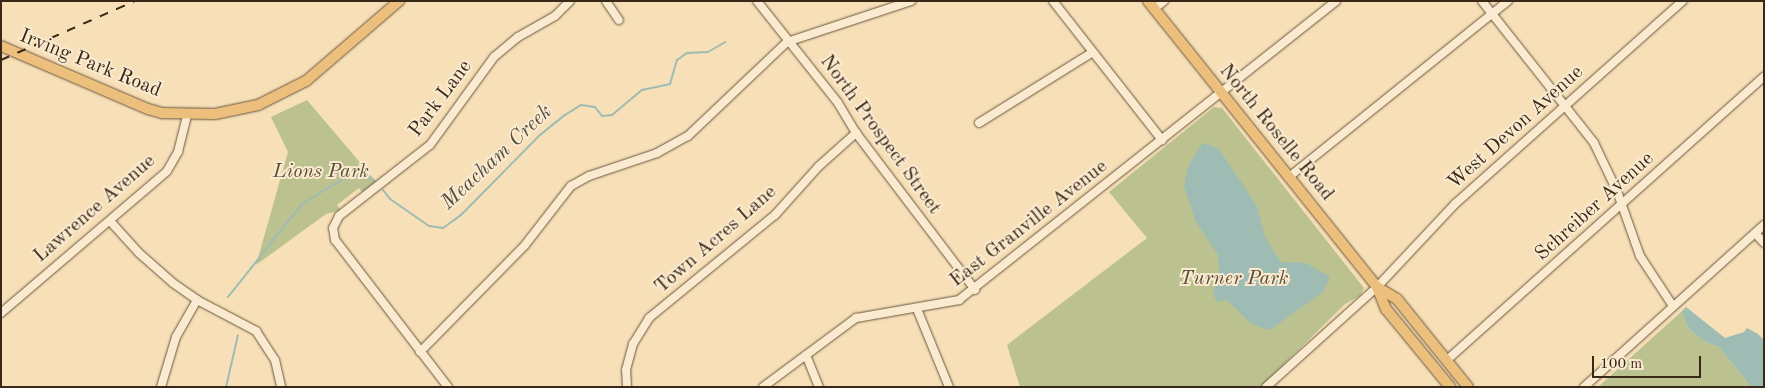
<!DOCTYPE html>
<style>
body{margin:0}
#map{position:relative;width:1765px;height:388px;overflow:hidden;background:#f7dfb7;font-family:"Old Standard TT",serif}
div>[style]{position:absolute}
.green>*{inset:0;background:#bbc28f}
.water>*{inset:0;background:#9ebcb3}
.stream>*{height:2px;margin:-1px;padding:0 1px;transform-origin:1px;border-radius:1px;background:#9ebcb3}
.roads{filter:drop-shadow(0 0 1px #68563e) drop-shadow(0 0 1px #68563e)}
.minor>*{height:8px;margin:-4px;padding:0 4px;transform-origin:4px;border-radius:4px;background:#faead0}
.major>*{height:10px;margin:-5px;padding:0 5px;transform-origin:5px;border-radius:5px;background:#ecc07c}
.rail>*{height:2px;margin-top:-1px;transform-origin:0;background:repeating-linear-gradient(90deg,#382815 0 9px,transparent 0 18px)}
span{translate:-50% -50%;white-space:nowrap;text-align:center;line-height:1.15;-webkit-text-stroke:4px #faead0;paint-order:stroke}
.street-label{font-size:20px;color:#382815}
.park-label{font-size:20px;color:#594e34;font-style:italic}
.water-label{font-size:21px;color:#524d3c;font-style:italic}
.frame{position:absolute;inset:0;border:2px solid #382815;pointer-events:none}
.scale{position:absolute;left:1592px;top:356px;width:109px;height:22px;box-sizing:border-box;border:2px solid #382815;border-top:0;padding-left:6px;font-size:15px;line-height:18px;white-space:nowrap;color:#382815;-webkit-text-stroke:4px #faead0;paint-order:stroke}
</style>
<div id="map">
<div class="green">
<div style="clip-path:polygon(307px 100px,379px 185px,365px 196px,359px 188px,337px 205px,341px 210px,326px 214px,256px 265px,288px 152px,271px 117px)"></div>
<div style="clip-path:polygon(1214px 107px,1222px 108px,1364px 288px,1360px 296px,1345px 304px,1261px 387px,1020px 387px,1007px 345px,1147px 238px,1109px 192px)"></div>
<div style="clip-path:polygon(1682px 311px,1688px 328px,1705px 342px,1719px 347px,1751px 387px,1598px 387px)"></div>
</div>
<div class="water">
<div style="clip-path:polygon(1203px 143px,1218px 148px,1246px 189px,1257px 207px,1265px 237px,1281px 262px,1306px 263px,1330px 277px,1323px 292px,1270px 330px,1251px 324px,1227px 300px,1217px 302px,1213px 294px,1219px 270px,1218px 255px,1196px 222px,1184px 186px,1189px 164px)"></div>
<div style="clip-path:polygon(1686px 307px,1725px 338px,1744px 332px,1747px 328px,1758px 334px,1764px 340px,1764px 387px,1751px 387px,1719px 347px,1705px 342px,1688px 328px,1682px 311px)"></div>
</div>
<div class="stream">
<div style="left:383px;top:190px;width:11px;rotate:52deg"></div>
<div style="left:390px;top:199px;width:47px;rotate:34.7deg"></div>
<div style="left:429px;top:226px;width:14px;rotate:8deg"></div>
<div style="left:443px;top:228px;width:22px;rotate:-36deg"></div>
<div style="left:461px;top:215px;width:112px;rotate:-45.4deg"></div>
<div style="left:540px;top:135px;width:32px;rotate:-39deg"></div>
<div style="left:565px;top:115px;width:19px;rotate:-32deg"></div>
<div style="left:581px;top:105px;width:14px;rotate:8deg"></div>
<div style="left:595px;top:107px;width:11px;rotate:52deg"></div>
<div style="left:602px;top:116px;width:10px;rotate:-6deg"></div>
<div style="left:612px;top:115px;width:39px;rotate:-40deg"></div>
<div style="left:642px;top:90px;width:29px;rotate:-12deg"></div>
<div style="left:670px;top:84px;width:25px;rotate:-74deg"></div>
<div style="left:677px;top:60px;width:12px;rotate:-35deg"></div>
<div style="left:687px;top:53px;width:21px;rotate:-3deg"></div>
<div style="left:708px;top:52px;width:20px;rotate:-30deg"></div>
<div style="left:228px;top:297px;width:119px;rotate:-51.5deg"></div>
<div style="left:302px;top:204px;width:54px;rotate:-31.3deg"></div>
<div style="left:348px;top:176px;width:20px;rotate:3deg"></div>
<div style="left:368px;top:177px;width:9px;rotate:32deg"></div>
<div style="left:226px;top:387px;width:53px;rotate:-77deg"></div>
</div>
<div class="roads">
<div class="minor">
<div style="left:606px;top:1px;width:23px;rotate:56deg"></div>
<div style="left:757px;top:1px;width:130px;rotate:51.5deg"></div>
<div style="left:838px;top:103px;width:35px;rotate:59deg"></div>
<div style="left:856px;top:133px;width:197px;rotate:52.8deg"></div>
<div style="left:1053px;top:1px;width:177px;rotate:51.9deg"></div>
<div style="left:1482px;top:1px;width:181px;rotate:51.7deg"></div>
<div style="left:1594px;top:143px;width:53px;rotate:64.4deg"></div>
<div style="left:1617px;top:191px;width:69px;rotate:70.5deg"></div>
<div style="left:1640px;top:256px;width:60px;rotate:56.6deg"></div>
<div style="left:1154px;top:9px;width:13px;rotate:-39deg"></div>
<div style="left:979px;top:123px;width:134px;rotate:-31.9deg"></div>
<div style="left:1289px;top:177px;width:281px;rotate:-38.8deg"></div>
<div style="left:110px;top:221px;width:43px;rotate:47.8deg"></div>
<div style="left:139px;top:253px;width:45px;rotate:41.4deg"></div>
<div style="left:173px;top:283px;width:29px;rotate:35deg"></div>
<div style="left:197px;top:300px;width:67px;rotate:27.7deg"></div>
<div style="left:256px;top:331px;width:35px;rotate:57deg"></div>
<div style="left:275px;top:360px;width:28px;rotate:77deg"></div>
<div style="left:1755px;top:233px;width:13px;rotate:48deg"></div>
<div style="left:917px;top:309px;width:84px;rotate:67.7deg"></div>
<div style="left:1px;top:313px;width:218px;rotate:-40.5deg"></div>
<div style="left:167px;top:171px;width:22px;rotate:-60deg"></div>
<div style="left:178px;top:152px;width:38px;rotate:-76deg"></div>
<div style="left:420px;top:352px;width:150px;rotate:-45.5deg"></div>
<div style="left:525px;top:245px;width:75px;rotate:-52.1deg"></div>
<div style="left:571px;top:186px;width:21px;rotate:-29deg"></div>
<div style="left:589px;top:176px;width:72px;rotate:-18.7deg"></div>
<div style="left:657px;top:153px;width:35px;rotate:-29deg"></div>
<div style="left:688px;top:136px;width:137px;rotate:-43.5deg"></div>
<div style="left:787px;top:42px;width:131px;rotate:-18.3deg"></div>
<div style="left:806px;top:355px;width:35px;rotate:68deg"></div>
<div style="left:1447px;top:360px;width:425px;rotate:-41.8deg"></div>
<div style="left:161px;top:387px;width:52px;rotate:-73.3deg"></div>
<div style="left:176px;top:337px;width:43px;rotate:-60.4deg"></div>
<div style="left:448px;top:387px;width:185px;rotate:-127.5deg"></div>
<div style="left:335px;top:240px;width:12px;rotate:-99deg"></div>
<div style="left:333px;top:228px;width:13px;rotate:-63deg"></div>
<div style="left:339px;top:216px;width:115px;rotate:-38deg"></div>
<div style="left:430px;top:145px;width:109px;rotate:-54deg"></div>
<div style="left:494px;top:57px;width:31px;rotate:-40deg"></div>
<div style="left:518px;top:37px;width:43px;rotate:-29.6deg"></div>
<div style="left:555px;top:16px;width:21px;rotate:-45deg"></div>
<div style="left:627px;top:387px;width:17px;rotate:-93deg"></div>
<div style="left:626px;top:370px;width:27px;rotate:-75deg"></div>
<div style="left:633px;top:344px;width:31px;rotate:-58deg"></div>
<div style="left:649px;top:318px;width:163px;rotate:-39.3deg"></div>
<div style="left:775px;top:215px;width:66px;rotate:-48.1deg"></div>
<div style="left:819px;top:166px;width:50px;rotate:-41.7deg"></div>
<div style="left:763px;top:387px;width:116px;rotate:-36.6deg"></div>
<div style="left:856px;top:318px;width:105px;rotate:-9.9deg"></div>
<div style="left:959px;top:300px;width:481px;rotate:-38.4deg"></div>
<div style="left:1266px;top:387px;width:149px;rotate:-42deg"></div>
<div style="left:1377px;top:287px;width:115px;rotate:-46.8deg"></div>
<div style="left:1456px;top:203px;width:304px;rotate:-41.7deg"></div>
<div style="left:1584px;top:387px;width:242px;rotate:-42deg"></div>
</div>
<div class="major">
<div style="left:1148px;top:1px;width:366px;rotate:51.3deg"></div>
<div style="left:1377px;top:287px;width:24px;rotate:68deg"></div>
<div style="left:1386px;top:309px;width:101px;rotate:50.6deg"></div>
<div style="left:1px;top:46px;width:160px;rotate:23.2deg"></div>
<div style="left:148px;top:109px;width:15px;rotate:16deg"></div>
<div style="left:162px;top:113px;width:53px;rotate:1.1deg"></div>
<div style="left:215px;top:114px;width:44px;rotate:-11.8deg"></div>
<div style="left:258px;top:105px;width:54px;rotate:-26.6deg"></div>
<div style="left:306px;top:81px;width:123px;rotate:-40.7deg"></div>
<div style="left:1377px;top:287px;width:23px;rotate:31deg"></div>
<div style="left:1397px;top:299px;width:113px;rotate:51.1deg"></div>
</div>
</div>
<div class="rail">
<div style="left:1px;top:60px;width:146px;rotate:-23.8deg"></div>
</div>
<div class="street-label">
<span style="left:90px;top:64px;rotate:22deg">Irving Park Road</span>
<span style="left:441px;top:99px;rotate:-53deg">Park Lane</span>
<span style="left:1516px;top:128px;rotate:-42deg">West Devon Avenue</span>
<span style="left:1276px;top:133px;rotate:51deg">North Roselle Road</span>
<span style="left:880px;top:135px;rotate:54deg">North Prospect Street</span>
<span style="left:1595px;top:207px;rotate:-42deg">Schreiber Avenue</span>
<span style="left:95px;top:209px;rotate:-41deg">Lawrence Avenue</span>
<span style="left:1029px;top:224px;rotate:-38deg">East Granville Avenue</span>
<span style="left:716px;top:240px;rotate:-41deg">Town Acres Lane</span>
</div>
<div class="park-label">
<span style="left:321px;top:172px">Lions Park</span>
<span style="left:1234px;top:279px">Turner Park</span>
</div>
<div class="water-label">
<span style="left:497px;top:158px;rotate:-43deg">Meacham Creek</span>
</div>
<div class="frame"></div>
<div class="scale">100 m</div>
</div>
